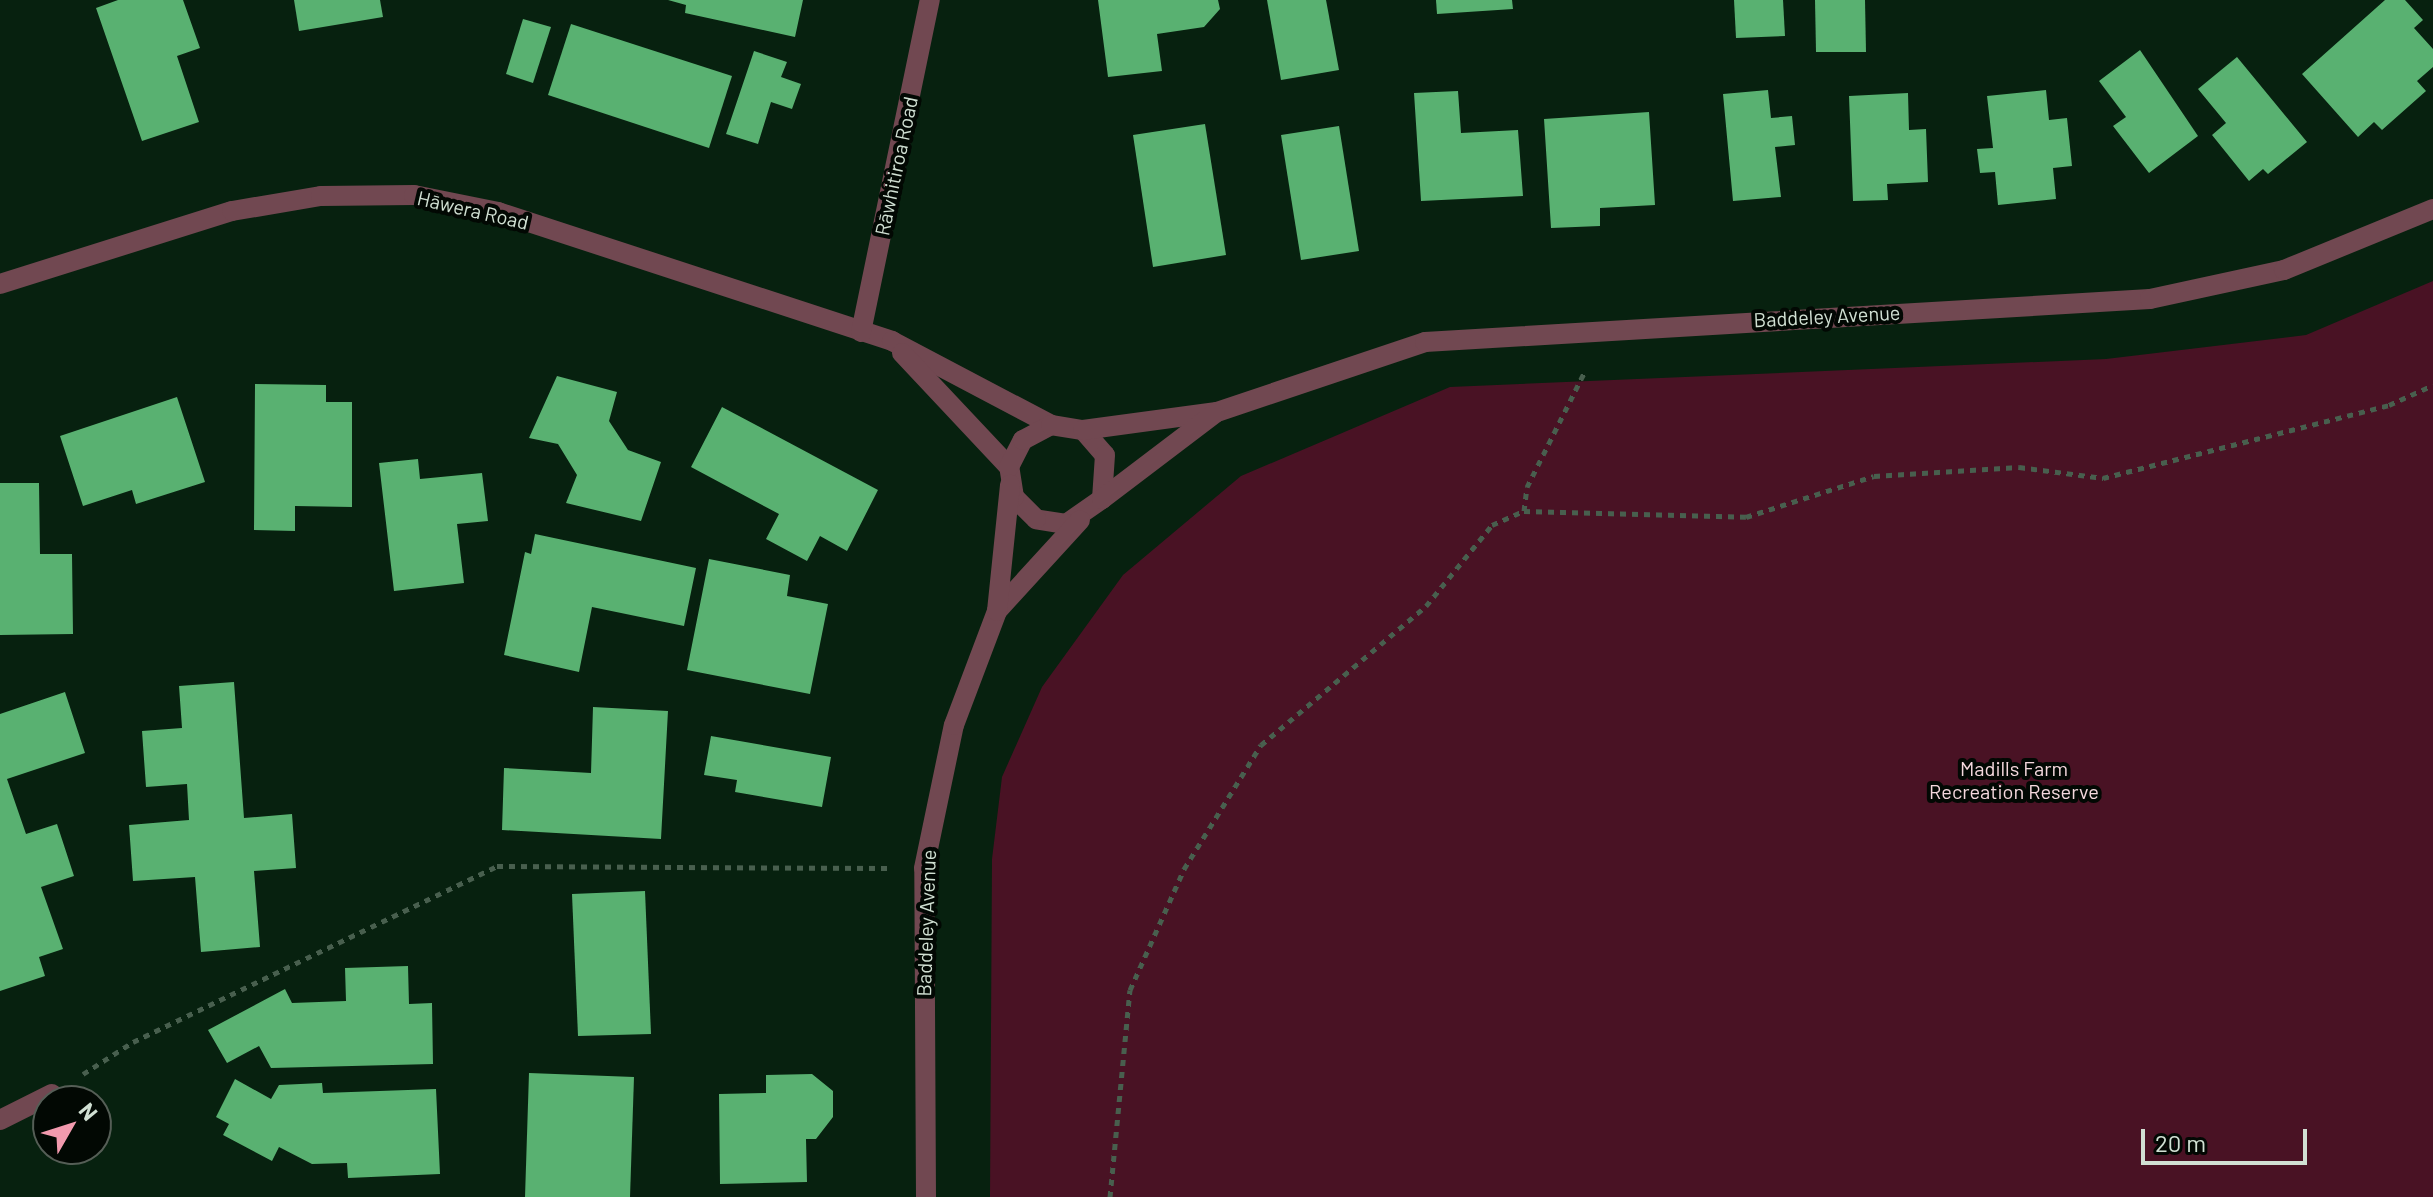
<!DOCTYPE html>
<meta charset="utf-8">
<style>
body{margin:0}
#map{position:relative;width:2433px;height:1197px;overflow:hidden;background:#07210f;font-family:Barlow,sans-serif}
div>[style]{position:absolute}
.green>*{inset:0;background:#491224}
.building>*{inset:0;background:#59b171}
.path>*{height:5px;margin-top:-2.5px;transform-origin:0;background:repeating-linear-gradient(90deg,#485f4e 0 6px,transparent 0 12px)}
.minor>*{height:20px;margin:-10px;padding:0 10px;transform-origin:10px;border-radius:10px;background:#714851}
span{translate:-50% -50%;white-space:nowrap;text-align:center;line-height:1.15;-webkit-text-stroke:8px #020803;paint-order:stroke}
.street-label{font-size:20px;color:#d1e0d3}
.park-label{font-size:20px;color:#f4d8dd}
.north{position:absolute;left:32px;top:1085px;width:80px;height:80px;box-sizing:border-box;background:#020803;border:2px solid #555e56;border-radius:50%;rotate:51deg;font-size:22px;font-weight:700;line-height:32px;text-align:center;color:#d1e0d3}
.north::after{content:'';display:block;margin:auto;width:28px;height:36px;background:#f29aae;clip-path:polygon(50% 0,100% 100%,50% 72%,0 100%)}
.scale{position:absolute;left:2141px;top:1129px;width:166px;height:36px;box-sizing:border-box;border:4px solid #d1e0d3;border-top:0;padding-left:10px;font-size:24px;line-height:28px;white-space:nowrap;color:#d1e0d3;-webkit-text-stroke:6px #020803;paint-order:stroke}
</style>
<div id="map">
<div class="green">
<div style="clip-path:polygon(2433px 281px,2433px 1197px,990px 1197px,992px 859px,1002px 777px,1042px 687px,1123px 575px,1241px 476px,1450px 387px,2106px 359px,2306px 335px)"></div>
</div>
<div class="building">
<div style="clip-path:polygon(118px 0,183px 0,200px 48px,177px 56px,199px 122px,142px 141px,96px 8px)"></div>
<div style="clip-path:polygon(294px 0,380px 0,383px 17px,299px 31px)"></div>
<div style="clip-path:polygon(668px 0,803px 0,795px 37px,685px 13px,686px 5px)"></div>
<div style="clip-path:polygon(1098px 0,1218px 0,1220px 9px,1204px 27px,1157px 34px,1162px 71px,1108px 77px)"></div>
<div style="clip-path:polygon(1267px 0,1326px 0,1339px 70px,1281px 80px)"></div>
<div style="clip-path:polygon(1436px 0,1512px 0,1513px 9px,1437px 14px)"></div>
<div style="clip-path:polygon(1734px 0,1783px 0,1785px 36px,1736px 38px)"></div>
<div style="clip-path:polygon(1815px 0,1865px 0,1866px 52px,1816px 52px)"></div>
<div style="clip-path:polygon(2385px 0,2405px 0,2423px 20px,2414px 28px,2433px 49px,2433px 67px,2417px 81px,2426px 91px,2382px 130px,2374px 122px,2358px 137px,2302px 74px)"></div>
<div style="clip-path:polygon(523px 19px,551px 27px,533px 83px,506px 74px)"></div>
<div style="clip-path:polygon(571px 24px,732px 76px,709px 148px,548px 95px)"></div>
<div style="clip-path:polygon(2140px 50px,2198px 136px,2149px 173px,2113px 126px,2126px 117px,2099px 81px)"></div>
<div style="clip-path:polygon(754px 51px,787px 62px,781px 77px,801px 84px,792px 109px,771px 102px,758px 144px,726px 134px)"></div>
<div style="clip-path:polygon(2237px 57px,2307px 142px,2268px 174px,2263px 169px,2249px 181px,2212px 135px,2226px 123px,2198px 89px)"></div>
<div style="clip-path:polygon(1768px 90px,1771px 118px,1792px 116px,1795px 145px,1775px 147px,1781px 197px,1733px 201px,1723px 94px)"></div>
<div style="clip-path:polygon(2046px 90px,2049px 120px,2067px 118px,2072px 166px,2053px 168px,2056px 199px,1998px 205px,1995px 172px,1980px 173px,1977px 149px,1993px 148px,1987px 96px)"></div>
<div style="clip-path:polygon(1458px 91px,1461px 133px,1518px 130px,1523px 196px,1421px 201px,1414px 93px)"></div>
<div style="clip-path:polygon(1908px 93px,1909px 130px,1926px 129px,1928px 182px,1887px 184px,1888px 200px,1853px 201px,1849px 96px)"></div>
<div style="clip-path:polygon(1649px 112px,1655px 205px,1600px 208px,1600px 226px,1551px 228px,1544px 119px)"></div>
<div style="clip-path:polygon(1205px 124px,1226px 255px,1153px 267px,1133px 135px)"></div>
<div style="clip-path:polygon(1339px 126px,1359px 251px,1301px 260px,1281px 135px)"></div>
<div style="clip-path:polygon(557px 376px,617px 392px,609px 421px,628px 450px,661px 462px,641px 521px,566px 503px,577px 475px,558px 444px,529px 438px)"></div>
<div style="clip-path:polygon(255px 384px,326px 385px,326px 402px,352px 402px,352px 507px,295px 506px,295px 531px,254px 530px)"></div>
<div style="clip-path:polygon(177px 397px,205px 482px,136px 504px,132px 490px,83px 506px,60px 436px)"></div>
<div style="clip-path:polygon(722px 407px,878px 490px,847px 551px,820px 536px,807px 561px,766px 539px,779px 514px,691px 467px)"></div>
<div style="clip-path:polygon(418px 459px,420px 479px,482px 473px,488px 521px,457px 524px,464px 583px,394px 591px,379px 463px)"></div>
<div style="clip-path:polygon(0 483px,39px 483px,40px 554px,72px 554px,73px 634px,0 635px)"></div>
<div style="clip-path:polygon(535px 534px,696px 568px,684px 626px,592px 607px,579px 672px,504px 655px,525px 552px,531px 554px)"></div>
<div style="clip-path:polygon(709px 559px,790px 575px,787px 596px,828px 604px,810px 694px,687px 670px)"></div>
<div style="clip-path:polygon(234px 682px,244px 818px,292px 814px,296px 868px,254px 871px,260px 947px,201px 952px,195px 877px,133px 881px,129px 825px,189px 820px,187px 784px,146px 787px,142px 731px,182px 728px,179px 686px)"></div>
<div style="clip-path:polygon(65px 692px,85px 753px,7px 779px,26px 834px,57px 824px,74px 876px,41px 887px,63px 949px,39px 957px,45px 976px,0 991px,0 714px)"></div>
<div style="clip-path:polygon(593px 707px,668px 711px,661px 839px,502px 830px,504px 768px,591px 773px)"></div>
<div style="clip-path:polygon(711px 736px,831px 757px,822px 807px,735px 792px,737px 780px,704px 775px)"></div>
<div style="clip-path:polygon(645px 891px,651px 1034px,578px 1036px,572px 894px)"></div>
<div style="clip-path:polygon(408px 966px,409px 1004px,432px 1003px,433px 1064px,271px 1068px,259px 1046px,227px 1063px,208px 1030px,285px 989px,292px 1003px,346px 1001px,345px 968px)"></div>
<div style="clip-path:polygon(529px 1073px,634px 1077px,630px 1197px,525px 1197px)"></div>
<div style="clip-path:polygon(812px 1074px,833px 1091px,833px 1117px,816px 1139px,806px 1139px,807px 1182px,720px 1184px,719px 1094px,766px 1093px,766px 1075px)"></div>
<div style="clip-path:polygon(235px 1079px,271px 1099px,279px 1085px,322px 1083px,323px 1093px,436px 1089px,440px 1174px,348px 1178px,347px 1163px,312px 1164px,279px 1147px,272px 1161px,223px 1135px,229px 1124px,216px 1117px)"></div>
</div>
<div class="path">
<div style="left:1524px;top:511px;width:24px;rotate:-83deg"></div>
<div style="left:1527px;top:487px;width:127px;rotate:-63.4deg"></div>
<div style="left:83px;top:1074px;width:59px;rotate:-32.6deg"></div>
<div style="left:133px;top:1042px;width:404px;rotate:-25.8deg"></div>
<div style="left:497px;top:866px;width:390px;rotate:0.3deg"></div>
<div style="left:1110px;top:1197px;width:208px;rotate:-84.5deg"></div>
<div style="left:1130px;top:990px;width:133px;rotate:-65.9deg"></div>
<div style="left:1184px;top:869px;width:146px;rotate:-58.2deg"></div>
<div style="left:1261px;top:745px;width:216px;rotate:-40.1deg"></div>
<div style="left:1426px;top:606px;width:104px;rotate:-50.8deg"></div>
<div style="left:1492px;top:525px;width:35px;rotate:-24deg"></div>
<div style="left:1524px;top:511px;width:222px;rotate:1.5deg"></div>
<div style="left:1746px;top:517px;width:134px;rotate:-17.8deg"></div>
<div style="left:1874px;top:476px;width:145px;rotate:-3.6deg"></div>
<div style="left:2019px;top:467px;width:85px;rotate:7.5deg"></div>
<div style="left:2103px;top:478px;width:295px;rotate:-14.3deg"></div>
<div style="left:2389px;top:405px;width:48px;rotate:-24.4deg"></div>
</div>
<div class="minor">
<div style="left:0;top:284px;width:243px;rotate:-17.5deg"></div>
<div style="left:232px;top:211px;width:90px;rotate:-9.6deg"></div>
<div style="left:321px;top:196px;width:93px;rotate:-0.6deg"></div>
<div style="left:414px;top:195px;width:86px;rotate:11.4deg"></div>
<div style="left:498px;top:212px;width:415px;rotate:18.1deg"></div>
<div style="left:892px;top:341px;width:180px;rotate:27.8deg"></div>
<div style="left:861px;top:332px;width:339px;rotate:-78.3deg"></div>
<div style="left:902px;top:353px;width:156px;rotate:46.8deg"></div>
<div style="left:1083px;top:430px;width:33px;rotate:49deg"></div>
<div style="left:1105px;top:455px;width:44px;rotate:93.9deg"></div>
<div style="left:1102px;top:499px;width:44px;rotate:145.2deg"></div>
<div style="left:1066px;top:524px;width:30px;rotate:-171deg"></div>
<div style="left:1036px;top:519px;width:31px;rotate:-135deg"></div>
<div style="left:1014px;top:497px;width:30px;rotate:-99deg"></div>
<div style="left:1009px;top:467px;width:30px;rotate:-63deg"></div>
<div style="left:1023px;top:440px;width:32px;rotate:-28deg"></div>
<div style="left:1051px;top:425px;width:32px;rotate:9deg"></div>
<div style="left:1083px;top:430px;width:135px;rotate:-7.7deg"></div>
<div style="left:1217px;top:412px;width:219px;rotate:-18.6deg"></div>
<div style="left:1425px;top:342px;width:726px;rotate:-3.39deg"></div>
<div style="left:2150px;top:299px;width:137px;rotate:-12.2deg"></div>
<div style="left:2284px;top:270px;width:161px;rotate:-22.3deg"></div>
<div style="left:1102px;top:499px;width:141px;rotate:-37.2deg"></div>
<div style="left:997px;top:611px;width:123px;rotate:-47.6deg"></div>
<div style="left:0;top:1120px;width:58px;rotate:-26.6deg"></div>
<div style="left:926px;top:1197px;width:329px;rotate:-90.3deg"></div>
<div style="left:924px;top:868px;width:146px;rotate:-78.2deg"></div>
<div style="left:954px;top:725px;width:122px;rotate:-69.3deg"></div>
<div style="left:997px;top:611px;width:127px;rotate:-84.1deg"></div>
</div>
<div class="street-label">
<span style="left:896px;top:166px;rotate:-78deg">Rāwhitiroa Road</span>
<span style="left:473px;top:210px;rotate:13deg">Hāwera Road</span>
<span style="left:1827px;top:316px;rotate:-3deg">Baddeley Avenue</span>
<span style="left:926px;top:923px;rotate:-88deg">Baddeley Avenue</span>
</div>
<div class="park-label">
<span style="left:2014px;top:780px">Madills Farm<br>Recreation Reserve</span>
</div>
<div class="north">N</div>
<div class="scale">20 m</div>
</div>
